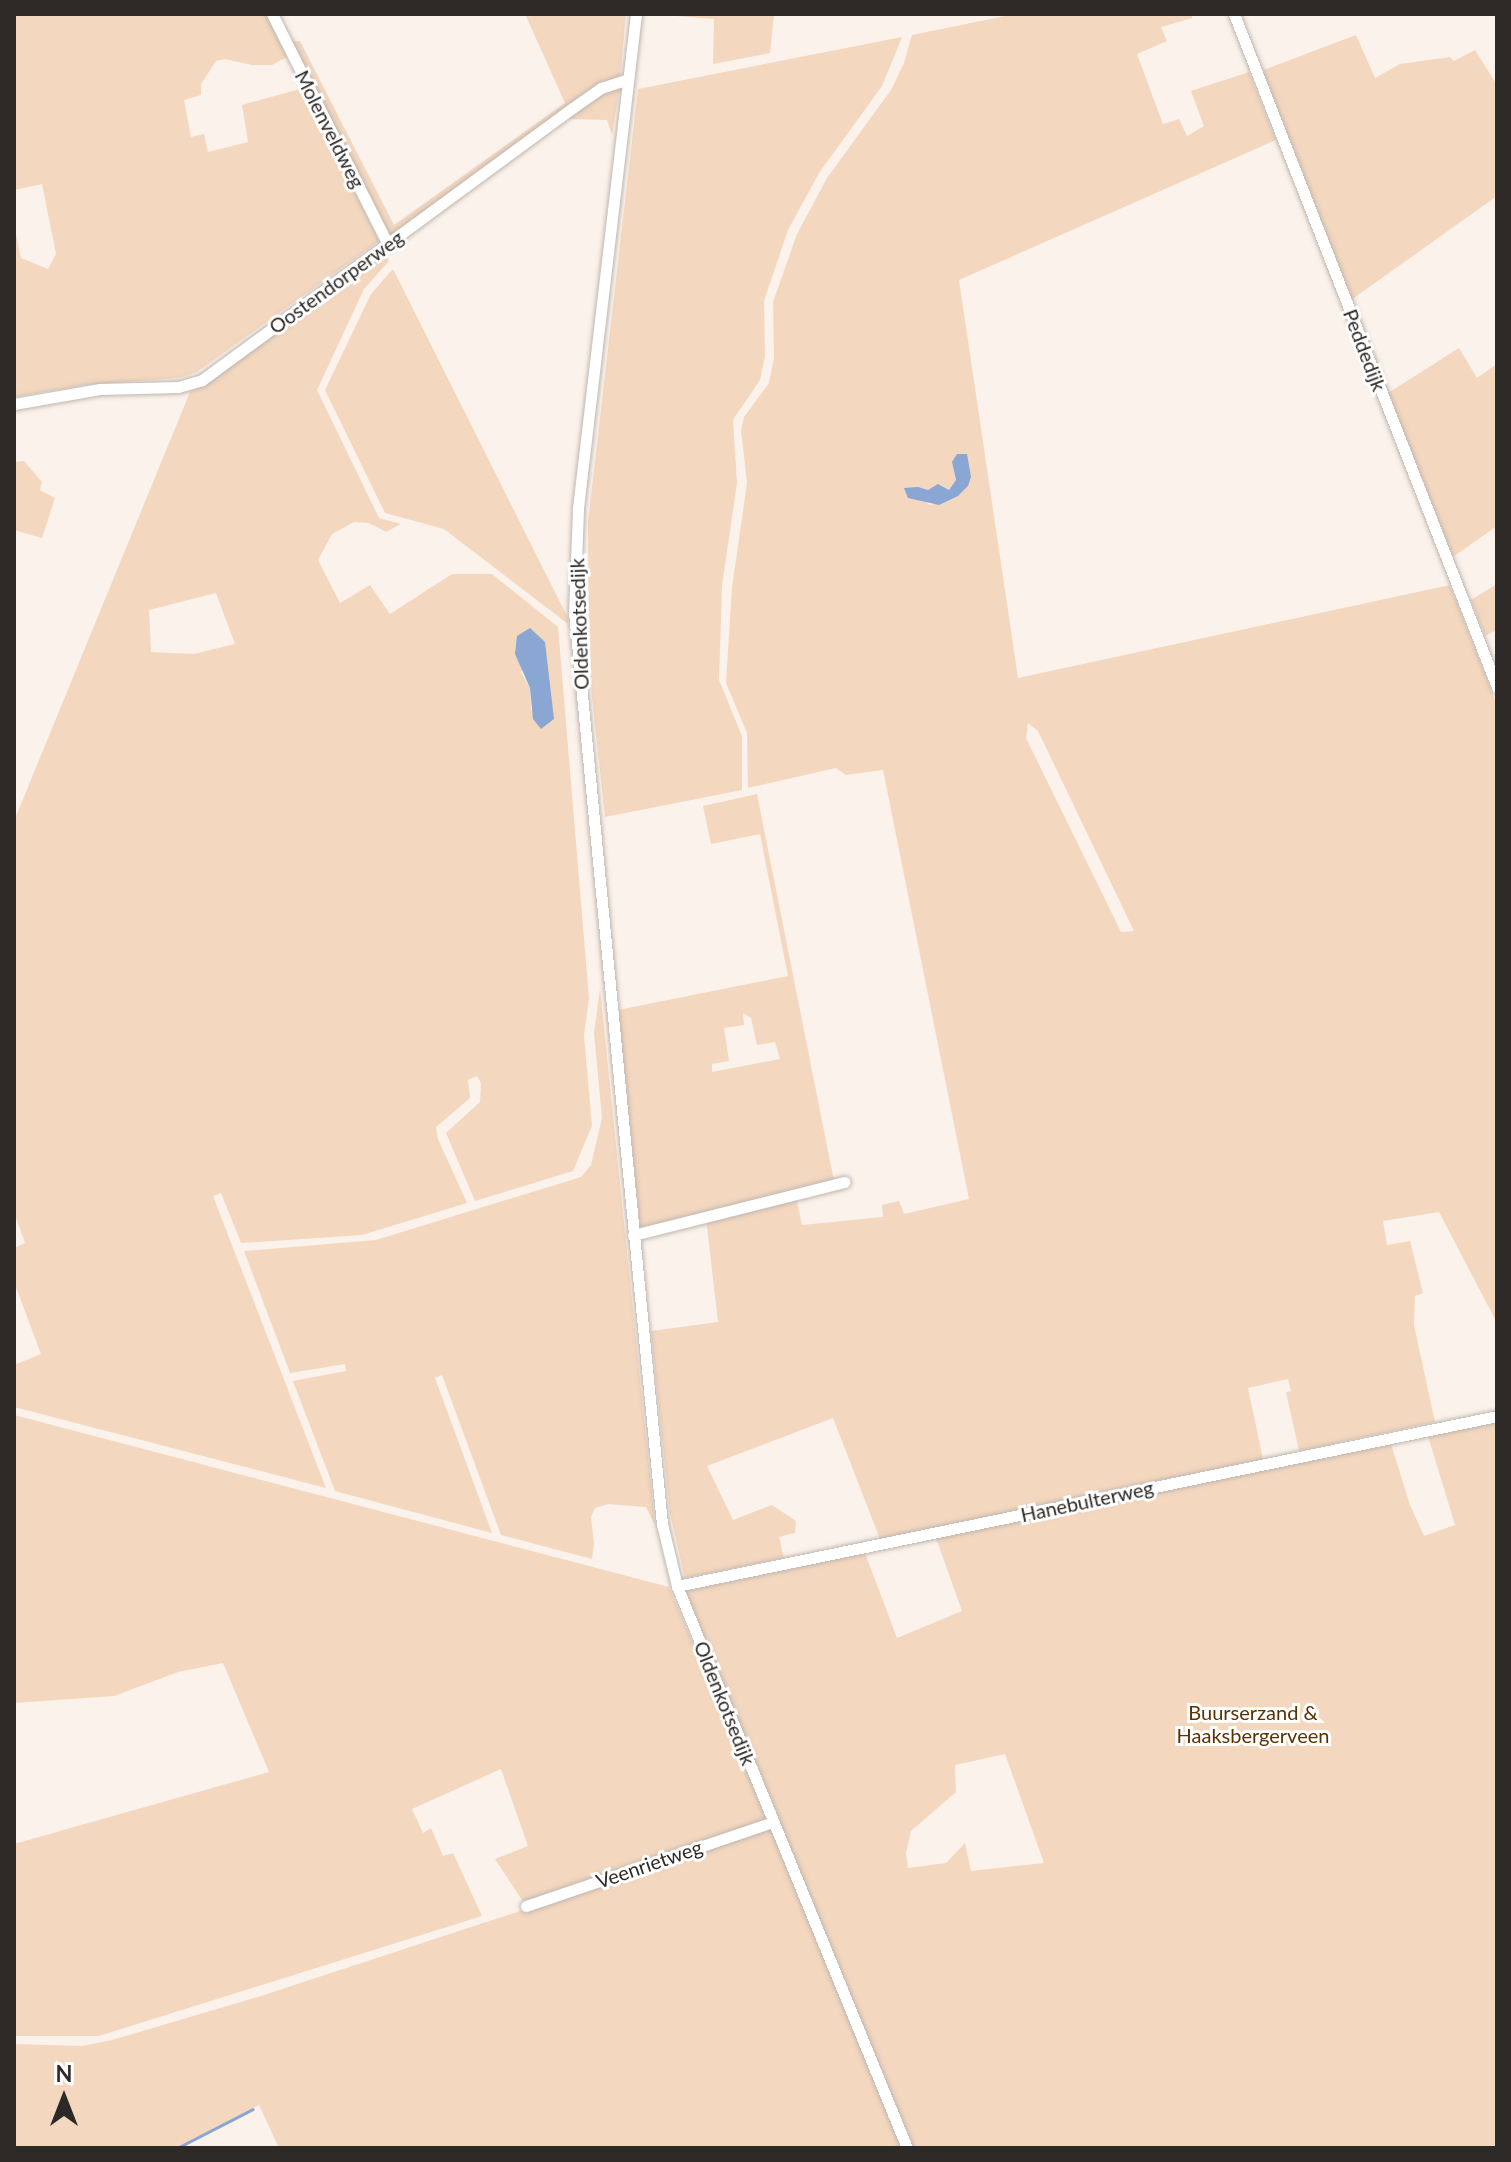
<!DOCTYPE html>
<style>
body{margin:0}
#map{position:relative;width:1511px;height:2162px;overflow:hidden;background:#fbf2eb;font-family:Lato,sans-serif}
div>[style]{position:absolute}
.green>*{inset:0;background:#f4d7bf}
.water>*{inset:0;background:#89a7d2}
.stream>*{height:3px;margin:-1.5px;padding:0 1.5px;transform-origin:1.5px;border-radius:1.5px;background:#89a7d2}
.roads{filter:drop-shadow(0 0 2px #beb6af) drop-shadow(0 0 2px #beb6af)}
.minor>*{height:11px;margin:-5.5px;padding:0 5.5px;transform-origin:5.5px;border-radius:5.5px;background:#fff}
span{translate:-50% -50%;white-space:nowrap;text-align:center;line-height:1.15;-webkit-text-stroke:6px #fff;paint-order:stroke}
.street-label{font-size:20px;color:#2c2926}
.park-label{font-size:20px;color:#5b3202}
.frame{position:absolute;inset:0;border:16px solid #2c2926;pointer-events:none}
.north{position:absolute;left:24px;top:2058px;width:80px;height:80px;-webkit-text-stroke:6px #fff;paint-order:stroke;rotate:0deg;font-size:22px;font-weight:700;line-height:32px;text-align:center;color:#2c2926}
.north::after{content:'';display:block;margin:auto;width:28px;height:36px;background:#2c2926;clip-path:polygon(50% 0,100% 100%,50% 72%,0 100%)}
</style>
<div id="map">
<div class="green">
<div style="clip-path:polygon(14px 14px,266px 14px,287px 57px,272px 65px,252px 65px,225px 59px,216px 61px,201px 84px,201px 95px,184px 100px,191px 137px,204px 134px,208px 152px,248px 142px,242px 105px,303px 88px,379px 241px,197px 372px,180px 378px,84px 385px,14px 397px,14px 225px,21px 258px,48px 269px,56px 254px,42px 184px,14px 190px)"></div>
<div style="clip-path:polygon(525px 14px,626px 14px,620px 79px,389px 238px,290px 41px,300px 41px,394px 225px,565px 103px)"></div>
<div style="clip-path:polygon(651px 14px,774px 14px,770px 53px,713px 64px,714px 19px)"></div>
<div style="clip-path:polygon(evenodd,1015px 14px,1192px 14px,1192px 18px,1161px 27px,1167px 41px,1137px 54px,1163px 124px,1179px 119px,1187px 136px,1204px 126px,1191px 91px,1249px 72px,1276px 140px,959px 280px,1018px 678px,1450px 585px,1497px 705px,1497px 1323px,1439px 1212px,1383px 1221px,1387px 1245px,1410px 1241px,1423px 1293px,1415px 1296px,1414px 1325px,1435px 1422px,1299px 1451px,1286px 1392px,1291px 1391px,1288px 1379px,1248px 1388px,1263px 1459px,880px 1539px,833px 1418px,707px 1466px,733px 1520px,772px 1505px,796px 1521px,795px 1533px,779px 1537px,784px 1558px,685px 1578px,670px 1514px,651px 1331px,718px 1322px,706px 1218px,796px 1197px,802px 1225px,883px 1217px,882px 1205px,899px 1201px,904px 1214px,969px 1199px,883px 770px,846px 775px,836px 768px,748px 788px,747px 733px,726px 683px,732px 587px,747px 483px,741px 430px,744px 417px,769px 383px,774px 358px,773px 302px,797px 234px,827px 178px,891px 90px,904px 63px,912px 35px,1015px 14px,952px 462px,968px 486px,958px 496px,930px 505px,905px 488px,928px 490px,941px 485px,949px 490px,956px 480px,952px 462px,1015px 14px,1028px 723px,1038px 731px,1134px 931px,1121px 932px,1026px 738px,1028px 723px)"></div>
<div style="clip-path:polygon(1356px 35px,1375px 78px,1400px 64px,1450px 57px,1454px 61px,1475px 50px,1497px 85px,1497px 196px,1351px 300px,1261px 71px)"></div>
<div style="clip-path:polygon(902px 37px,882px 86px,819px 173px,788px 230px,764px 301px,765px 357px,760px 380px,733px 420px,737px 483px,722px 586px,719px 680px,742px 736px,742px 790px,605px 817px,589px 669px,588px 522px,638px 89px)"></div>
<div style="clip-path:polygon(620px 86px,612px 135px,607px 120px,570px 119px,574px 111px,597px 94px)"></div>
<div style="clip-path:polygon(evenodd,385px 253px,389px 261px,364px 289px,317px 390px,379px 518px,401px 524px,386px 532px,369px 523px,354px 522px,332px 534px,318px 560px,340px 603px,370px 585px,390px 614px,452px 574px,492px 574px,558px 627px,589px 998px,584px 1035px,592px 1126px,573px 1171px,475px 1201px,446px 1133px,480px 1102px,481px 1083px,477px 1076px,468px 1080px,470px 1098px,436px 1127px,438px 1139px,467px 1203px,362px 1235px,241px 1243px,221px 1193px,213px 1196px,326px 1488px,14px 1407px,14px 1365px,41px 1354px,14px 1282px,14px 1248px,25px 1243px,14px 1212px,14px 821px,190px 392px,206px 385px,385px 253px,216px 593px,235px 644px,194px 654px,151px 652px,149px 610px,216px 593px,385px 253px,545px 642px,550px 705px,531px 711px,530px 688px,521px 672px,545px 642px)"></div>
<div style="clip-path:polygon(393px 269px,568px 618px,568px 624px,444px 529px,385px 513px,325px 390px,371px 294px)"></div>
<div style="clip-path:polygon(1459px 348px,1477px 378px,1497px 364px,1497px 526px,1453px 557px,1388px 393px)"></div>
<div style="clip-path:polygon(24px 461px,42px 482px,40px 490px,55px 498px,42px 538px,14px 530px,14px 462px)"></div>
<div style="clip-path:polygon(1497px 584px,1497px 630px,1485px 636px,1471px 600px)"></div>
<div style="clip-path:polygon(evenodd,757px 794px,834px 1181px,640px 1228px,618px 1010px,788px 976px,760px 834px,711px 844px,703px 806px,757px 794px,743px 1013px,751px 1018px,757px 1045px,775px 1042px,780px 1059px,712px 1072px,712px 1064px,729px 1061px,724px 1028px,744px 1025px,743px 1013px)"></div>
<div style="clip-path:polygon(600px 989px,655px 1525px,646px 1507px,608px 1504px,595px 1508px,591px 1517px,594px 1544px,592px 1559px,501px 1535px,442px 1375px,435px 1378px,492px 1533px,335px 1491px,293px 1381px,346px 1371px,345px 1364px,290px 1373px,244px 1251px,376px 1240px,581px 1177px,591px 1165px,602px 1118px,594px 1033px)"></div>
<div style="clip-path:polygon(14px 1415px,669px 1587px,767px 1820px,524px 1903px,495px 1859px,528px 1846px,501px 1769px,412px 1809px,423px 1833px,431px 1828px,443px 1856px,453px 1853px,482px 1916px,99px 2036px,14px 2036px,14px 1844px,269px 1772px,223px 1663px,178px 1672px,114px 1696px,14px 1703px)"></div>
<div style="clip-path:polygon(evenodd,1497px 1421px,1497px 2148px,279px 2148px,259px 2105px,177px 2148px,14px 2148px,14px 2044px,82px 2046px,112px 2040px,258px 1997px,593px 1887px,780px 1820px,684px 1591px,865px 1553px,897px 1638px,962px 1611px,936px 1538px,1391px 1444px,1410px 1505px,1424px 1536px,1455px 1525px,1428px 1436px,1497px 1421px,1005px 1754px,1044px 1863px,971px 1871px,965px 1843px,946px 1863px,908px 1868px,906px 1853px,911px 1831px,956px 1792px,955px 1765px,1005px 1754px)"></div>
</div>
<div class="water">
<div style="clip-path:polygon(957px 454px,967px 454px,971px 477px,968px 486px,958px 496px,939px 505px,908px 498px,904px 488px,918px 487px,928px 490px,938px 484px,949px 490px,956px 480px,952px 462px)"></div>
<div style="clip-path:polygon(530px 628px,545px 642px,554px 719px,541px 729px,533px 719px,530px 688px,515px 654px,517px 636px)"></div>
</div>
<div class="stream">
<div style="left:177px;top:2148px;width:85px;rotate:-27.2deg"></div>
</div>
<div class="roads">
<div class="minor">
<div style="left:272px;top:14px;width:258px;rotate:63.3deg"></div>
<div style="left:636px;top:14px;width:499px;rotate:96.7deg"></div>
<div style="left:578px;top:510px;width:102px;rotate:92.2deg"></div>
<div style="left:574px;top:612px;width:916px;rotate:84.49deg"></div>
<div style="left:662px;top:1524px;width:64px;rotate:76.4deg"></div>
<div style="left:677px;top:1586px;width:607px;rotate:67.74deg"></div>
<div style="left:1234px;top:14px;width:723px;rotate:68.66deg"></div>
<div style="left:14px;top:404px;width:87px;rotate:-9.9deg"></div>
<div style="left:100px;top:389px;width:78px;rotate:-1.5deg"></div>
<div style="left:178px;top:387px;width:25px;rotate:-16deg"></div>
<div style="left:202px;top:380px;width:458px;rotate:-36.3deg"></div>
<div style="left:571px;top:109px;width:37px;rotate:-35deg"></div>
<div style="left:601px;top:88px;width:28px;rotate:-18deg"></div>
<div style="left:633px;top:1235px;width:218px;rotate:-14.1deg"></div>
<div style="left:677px;top:1586px;width:837px;rotate:-11.71deg"></div>
<div style="left:526px;top:1906px;width:261px;rotate:-18.8deg"></div>
</div>
</div>
<div class="street-label">
<span style="left:330px;top:129px;rotate:63deg">Molenveldweg</span>
<span style="left:336px;top:282px;rotate:-36deg">Oostendorperweg</span>
<span style="left:1365px;top:350px;rotate:69deg">Peddedijk</span>
<span style="left:579px;top:624px;rotate:-92deg">Oldenkotsedijk</span>
<span style="left:1087px;top:1501px;rotate:-12deg">Hanebulterweg</span>
<span style="left:725px;top:1703px;rotate:68deg">Oldenkotsedijk</span>
<span style="left:649px;top:1864px;rotate:-19deg">Veenrietweg</span>
</div>
<div class="park-label">
<span style="left:1253px;top:1724px">Buurserzand &amp;<br>Haaksbergerveen</span>
</div>
<div class="frame"></div>
<div class="north">N</div>
</div>
